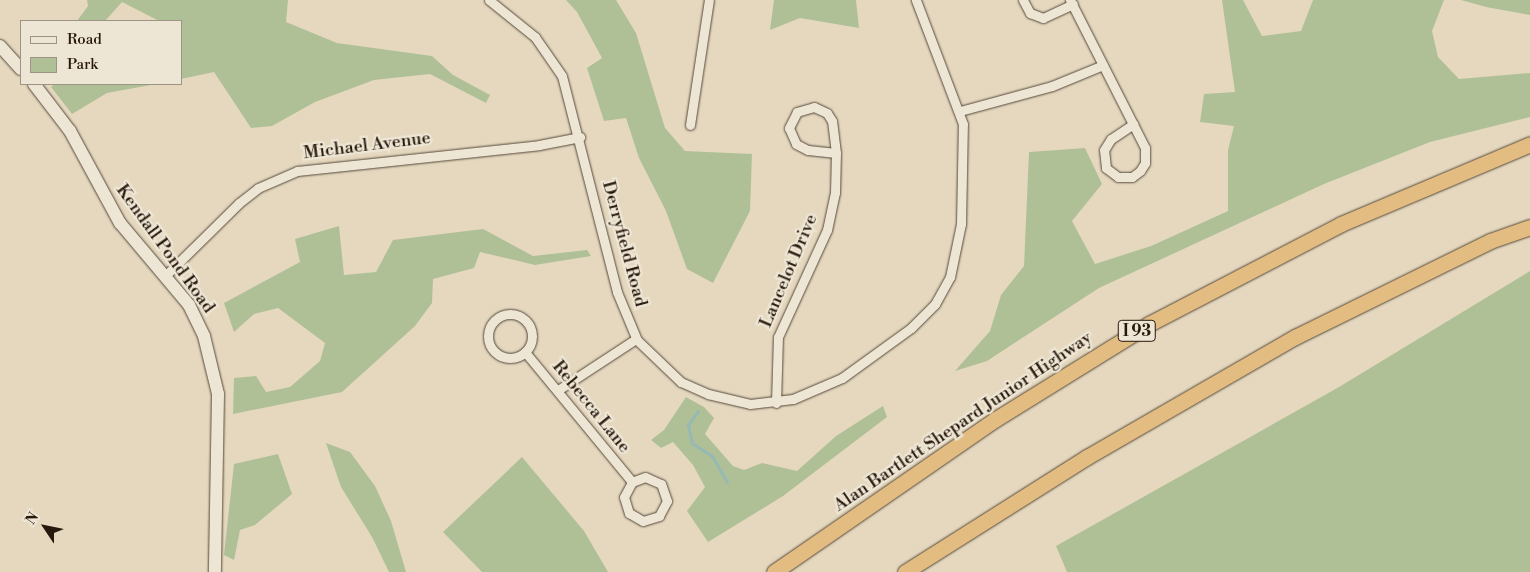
<!DOCTYPE html>
<style>
body{margin:0}
#map{position:relative;width:1530px;height:572px;overflow:hidden;background:#e5d8bf;font-family:"Libre Bodoni",serif}
div>[style]{position:absolute}
.green>*{inset:0;background:#b0c096}
.stream>*{height:3px;margin:-1.5px;padding:0 1.5px;transform-origin:1.5px;border-radius:1.5px;background:#96b9b4}
.roads{filter:drop-shadow(0 0 1px #564839) drop-shadow(0 0 1px #564839)}
.street>*{height:9px;margin:-4.5px;padding:0 4.5px;transform-origin:4.5px;border-radius:4.5px;background:#eee6d5}
.street>.ring{margin:-4.5px;padding:0;box-sizing:content-box;background:none;border:9px solid #eee6d5;border-radius:50%}
.secondary>*{height:12px;margin:-6px;padding:0 6px;transform-origin:6px;border-radius:6px;background:#eee6d5}
.highway>*{height:15px;margin:-7.5px;padding:0 7.5px;transform-origin:7.5px;border-radius:7.5px;background:#e2bc80}
span{translate:-50% -50%;white-space:nowrap;text-align:center;line-height:1.15;-webkit-text-stroke:4.5px #eee6d5;paint-order:stroke}
.shield-label span{padding:1px 4px;background:#eee6d5;border:1px solid;border-radius:4px;-webkit-text-stroke-width:0}
.shield-label{font-size:16px;color:#27180c;font-weight:700}
.street-label{font-size:18px;color:#27180c}
.legend{position:absolute;left:20px;top:20px;width:162px;height:65px;box-sizing:border-box;background:#eee6d5;border:1px solid #9e9485;margin:0;padding:6px 9px;list-style:none;font-size:15px;color:#27180c}
.legend li{display:flex;align-items:center;gap:10px;height:25px}
.legend b{width:25px;border:1px solid #9e9485}
.north{position:absolute;left:20px;top:502px;width:50px;height:50px;-webkit-text-stroke:4px #eee6d5;paint-order:stroke;rotate:304deg;font-size:14px;font-weight:700;line-height:20px;text-align:center;color:#27180c}
.north::after{content:'';display:block;margin:auto;width:18px;height:22px;background:#27180c;clip-path:polygon(50% 0,100% 100%,50% 72%,0 100%)}
</style>
<div id="map">
<div class="green">
<div style="clip-path:polygon(87px 0,288px 0,286px 22px,337px 43px,432px 56px,453px 75px,490px 95px,486px 103px,430px 74px,374px 80px,315px 102px,272px 126px,251px 128px,214px 72px,181px 79px,181px 21px,159px 21px,122px 2px,105px 21px,77px 21px,88px 6px)"></div>
<div style="clip-path:polygon(566px 0,616px 0,636px 33px,665px 128px,685px 151px,752px 154px,750px 211px,713px 283px,687px 269px,666px 211px,639px 158px,626px 118px,604px 121px,587px 68px,602px 58px,577px 12px)"></div>
<div style="clip-path:polygon(774px 0,856px 0,859px 28px,800px 18px,770px 30px)"></div>
<div style="clip-path:polygon(1222px 0,1243px 0,1262px 36px,1301px 31px,1313px 0,1444px 0,1432px 31px,1438px 57px,1459px 79px,1530px 73px,1530px 117px,1430px 142px,1324px 184px,1099px 288px,987px 361px,955px 371px,990px 331px,1001px 295px,1024px 266px,1029px 152px,1085px 148px,1102px 184px,1072px 221px,1095px 264px,1151px 246px,1228px 211px,1228px 150px,1234px 126px,1200px 122px,1204px 94px,1235px 92px)"></div>
<div style="clip-path:polygon(1461px 0,1530px 0,1530px 15px,1486px 7px)"></div>
<div style="clip-path:polygon(54px 84px,156px 84px,107px 93px,72px 114px,51px 87px)"></div>
<div style="clip-path:polygon(339px 226px,344px 275px,376px 272px,393px 240px,483px 229px,533px 256px,587px 250px,591px 256px,535px 265px,480px 252px,474px 268px,433px 279px,432px 303px,415px 326px,342px 392px,233px 414px,234px 378px,256px 376px,266px 392px,290px 387px,320px 361px,325px 343px,278px 308px,254px 314px,234px 332px,224px 303px,300px 262px,295px 239px)"></div>
<div style="clip-path:polygon(1530px 271px,1530px 572px,1067px 572px,1056px 546px,1339px 387px)"></div>
<div style="clip-path:polygon(686px 397px,704px 407px,714px 418px,705px 434px,733px 466px,744px 470px,762px 463px,797px 471px,836px 436px,883px 406px,887px 417px,783px 496px,708px 542px,687px 511px,705px 487px,693px 465px,673px 442px,661px 448px,651px 440px,664px 430px)"></div>
<div style="clip-path:polygon(326px 443px,350px 452px,375px 486px,391px 521px,406px 572px,389px 572px,372px 537px,341px 487px)"></div>
<div style="clip-path:polygon(278px 454px,292px 494px,255px 525px,240px 530px,234px 560px,224px 555px,234px 464px)"></div>
<div style="clip-path:polygon(522px 457px,584px 531px,608px 572px,482px 572px,443px 532px)"></div>
</div>
<div class="stream">
<div style="left:698px;top:411px;width:17px;rotate:126deg"></div>
<div style="left:688px;top:425px;width:18px;rotate:77deg"></div>
<div style="left:692px;top:443px;width:24px;rotate:33deg"></div>
<div style="left:712px;top:456px;width:30px;rotate:60deg"></div>
</div>
<div class="roads">
<div class="street">
<div style="left:489px;top:0;width:59px;rotate:38.8deg"></div>
<div style="left:535px;top:37px;width:47px;rotate:55.3deg"></div>
<div style="left:562px;top:76px;width:223px;rotate:75.7deg"></div>
<div style="left:617px;top:292px;width:52px;rotate:67.4deg"></div>
<div style="left:637px;top:340px;width:61px;rotate:43.7deg"></div>
<div style="left:681px;top:382px;width:30px;rotate:24deg"></div>
<div style="left:708px;top:394px;width:43px;rotate:13.4deg"></div>
<div style="left:750px;top:404px;width:43px;rotate:-6.6deg"></div>
<div style="left:793px;top:399px;width:53px;rotate:-23.2deg"></div>
<div style="left:842px;top:378px;width:85px;rotate:-35.9deg"></div>
<div style="left:911px;top:328px;width:34px;rotate:-45deg"></div>
<div style="left:935px;top:304px;width:31px;rotate:-61deg"></div>
<div style="left:950px;top:277px;width:54px;rotate:-78.3deg"></div>
<div style="left:961px;top:224px;width:100px;rotate:-88.9deg"></div>
<div style="left:963px;top:124px;width:133px;rotate:-110.8deg"></div>
<div style="left:1023px;top:0;width:15px;rotate:62deg"></div>
<div style="left:1030px;top:13px;width:14px;rotate:21deg"></div>
<div style="left:1043px;top:18px;width:33px;rotate:-25deg"></div>
<div style="left:1070px;top:0;width:166px;rotate:63.1deg"></div>
<div style="left:1145px;top:148px;width:15px;rotate:90deg"></div>
<div style="left:1145px;top:163px;width:9px;rotate:122deg"></div>
<div style="left:1140px;top:171px;width:10px;rotate:143deg"></div>
<div style="left:1132px;top:177px;width:14px;rotate:180deg"></div>
<div style="left:1118px;top:177px;width:15px;rotate:-143deg"></div>
<div style="left:1106px;top:168px;width:18px;rotate:-96deg"></div>
<div style="left:1104px;top:150px;width:13px;rotate:-58deg"></div>
<div style="left:1111px;top:139px;width:27px;rotate:-34deg"></div>
<div style="left:960px;top:111px;width:95px;rotate:-15.2deg"></div>
<div style="left:1052px;top:86px;width:55px;rotate:-22.4deg"></div>
<div style="left:690px;top:125px;width:126px;rotate:-81.4deg"></div>
<div style="left:165px;top:276px;width:104px;rotate:-44.6deg"></div>
<div style="left:239px;top:203px;width:24px;rotate:-38deg"></div>
<div style="left:258px;top:188px;width:43px;rotate:-23.6deg"></div>
<div style="left:297px;top:171px;width:243px;rotate:-6.1deg"></div>
<div style="left:539px;top:145px;width:42px;rotate:-11deg"></div>
<div class="ring" style="left:488px;top:314px;width:35px;height:35px"></div>
<div style="left:525px;top:352px;width:168px;rotate:50.5deg"></div>
<div style="left:632px;top:482px;width:17px;rotate:118deg"></div>
<div style="left:624px;top:497px;width:17px;rotate:73deg"></div>
<div style="left:629px;top:513px;width:16px;rotate:30deg"></div>
<div style="left:643px;top:521px;width:17px;rotate:-17deg"></div>
<div style="left:659px;top:516px;width:17px;rotate:-62deg"></div>
<div style="left:667px;top:501px;width:18px;rotate:-109deg"></div>
<div style="left:661px;top:484px;width:17px;rotate:-156deg"></div>
<div style="left:645px;top:477px;width:14px;rotate:159deg"></div>
<div style="left:558px;top:390px;width:93px;rotate:-33.2deg"></div>
<div style="left:776px;top:403px;width:66px;rotate:-88.3deg"></div>
<div style="left:778px;top:337px;width:118px;rotate:-65.4deg"></div>
<div style="left:827px;top:230px;width:38px;rotate:-78deg"></div>
<div style="left:835px;top:193px;width:40px;rotate:-88.6deg"></div>
<div style="left:836px;top:153px;width:32px;rotate:-97deg"></div>
<div style="left:832px;top:121px;width:9px;rotate:-122deg"></div>
<div style="left:827px;top:113px;width:14px;rotate:-155deg"></div>
<div style="left:814px;top:107px;width:18px;rotate:164deg"></div>
<div style="left:797px;top:112px;width:18px;rotate:117deg"></div>
<div style="left:789px;top:128px;width:17px;rotate:66deg"></div>
<div style="left:796px;top:144px;width:13px;rotate:27deg"></div>
<div style="left:808px;top:150px;width:28px;rotate:6deg"></div>
</div>
<div class="secondary">
<div style="left:0;top:46px;width:31px;rotate:48deg"></div>
<div style="left:34px;top:84px;width:59px;rotate:52.5deg"></div>
<div style="left:70px;top:131px;width:105px;rotate:61.5deg"></div>
<div style="left:120px;top:223px;width:107px;rotate:49.9deg"></div>
<div style="left:189px;top:305px;width:34px;rotate:64deg"></div>
<div style="left:204px;top:336px;width:60px;rotate:76.4deg"></div>
<div style="left:218px;top:394px;width:178px;rotate:91deg"></div>
</div>
<div class="highway">
<div style="left:774px;top:572px;width:270px;rotate:-34.6deg"></div>
<div style="left:996px;top:419px;width:180px;rotate:-31.8deg"></div>
<div style="left:1149px;top:324px;width:216px;rotate:-27.5deg"></div>
<div style="left:1341px;top:224px;width:205px;rotate:-22.9deg"></div>
<div style="left:905px;top:572px;width:215px;rotate:-32.3deg"></div>
<div style="left:1087px;top:457px;width:240px;rotate:-30deg"></div>
<div style="left:1295px;top:337px;width:217px;rotate:-26.2deg"></div>
<div style="left:1490px;top:241px;width:42px;rotate:-19.3deg"></div>
</div>
</div>
<div class="shield-label">
<span style="left:1137px;top:331px">I 93</span>
</div>
<div class="street-label">
<span style="left:367px;top:146px;rotate:-7deg">Michael Avenue</span>
<span style="left:624px;top:244px;rotate:75deg">Derryfield Road</span>
<span style="left:165px;top:249px;rotate:54deg">Kendall Pond Road</span>
<span style="left:789px;top:271px;rotate:-67deg">Lancelot Drive</span>
<span style="left:591px;top:407px;rotate:51deg">Rebecca Lane</span>
<span style="left:963px;top:422px;rotate:-34deg">Alan Bartlett Shepard Junior Highway</span>
</div>
<ul class="legend">
<li><b style="height:6px;background:#eee6d5"></b>Road</li>
<li><b style="height:14px;background:#b0c096"></b>Park</li>
</ul>
<div class="north">N</div>
</div>
